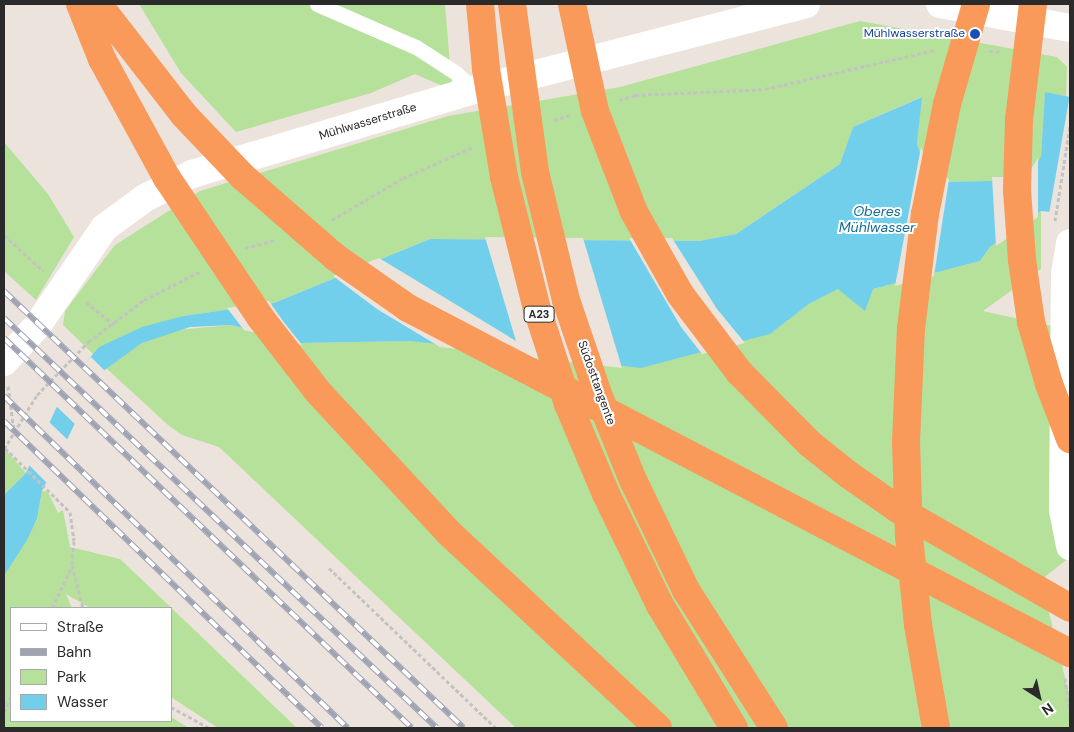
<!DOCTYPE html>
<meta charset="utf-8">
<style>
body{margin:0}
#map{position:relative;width:1074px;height:732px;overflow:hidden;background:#ece4dc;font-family:"DM Sans",sans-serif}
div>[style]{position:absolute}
.green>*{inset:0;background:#b5e19a}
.water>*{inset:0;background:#72cfeb}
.pier>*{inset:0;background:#ece4dc}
.path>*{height:3px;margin-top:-1.5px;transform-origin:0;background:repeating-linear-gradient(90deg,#c3c3c3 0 4px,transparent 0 6.5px)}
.service>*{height:15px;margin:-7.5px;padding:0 7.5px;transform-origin:7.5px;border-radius:7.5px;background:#fff}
.minor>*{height:28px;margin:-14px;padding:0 14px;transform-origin:14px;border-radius:14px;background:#fff}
.motorway>*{height:28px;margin:-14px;padding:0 14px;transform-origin:14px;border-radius:14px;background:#f9995a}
.rail>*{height:5.5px;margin-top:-2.75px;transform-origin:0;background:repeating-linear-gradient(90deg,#fff 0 11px,#9fa3b4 0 22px);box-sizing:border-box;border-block:1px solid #9fa3b4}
.dots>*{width:14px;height:14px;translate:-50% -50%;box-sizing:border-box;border:2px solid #fff;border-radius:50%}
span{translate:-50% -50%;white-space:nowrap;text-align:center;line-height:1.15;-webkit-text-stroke:4px #fff;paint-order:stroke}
.shield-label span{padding:1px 4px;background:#fff;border:1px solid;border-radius:4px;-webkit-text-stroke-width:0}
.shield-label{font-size:11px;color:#2a2a2a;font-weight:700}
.transit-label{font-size:12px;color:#164399}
.right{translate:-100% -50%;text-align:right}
.street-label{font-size:12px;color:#2a2a2a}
.water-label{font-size:14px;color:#126d96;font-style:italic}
.frame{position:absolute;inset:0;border:5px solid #2a2a2a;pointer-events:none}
.legend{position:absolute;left:10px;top:607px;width:162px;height:115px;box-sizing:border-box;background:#fff;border:1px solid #aaa;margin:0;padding:6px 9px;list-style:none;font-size:15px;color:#2a2a2a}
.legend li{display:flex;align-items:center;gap:10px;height:25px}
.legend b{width:25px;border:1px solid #aaa}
.north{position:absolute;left:1014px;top:672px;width:50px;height:50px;-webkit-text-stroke:4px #fff;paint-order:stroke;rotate:145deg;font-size:14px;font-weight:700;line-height:20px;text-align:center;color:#2a2a2a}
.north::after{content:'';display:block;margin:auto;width:18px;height:22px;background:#2a2a2a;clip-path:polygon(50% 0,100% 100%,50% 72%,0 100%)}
</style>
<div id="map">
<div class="green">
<div style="clip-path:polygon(139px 4px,445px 4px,452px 90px,415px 74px,371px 93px,236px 132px,181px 73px)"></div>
<div style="clip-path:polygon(860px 21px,1057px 57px,1067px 67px,1066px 96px,1045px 93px,1041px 156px,1028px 180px,945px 182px,926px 168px,917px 144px,921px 97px,853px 127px,840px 164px,736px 234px,699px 241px,430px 239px,274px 303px,183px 316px,99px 347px,94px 355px,63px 325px,65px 311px,115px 245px,200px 191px,448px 116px,620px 87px)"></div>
<div style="clip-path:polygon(4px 142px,48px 194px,74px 237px,36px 300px,4px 271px)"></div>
<div style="clip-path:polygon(1041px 211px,1041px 269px,983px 311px,1070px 330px,1070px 557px,1041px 580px,1070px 698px,1070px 728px,516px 728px,219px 447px,182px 435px,168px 425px,106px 368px,142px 343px,177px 330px,231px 325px,302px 343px,770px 334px,809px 304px,838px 289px,873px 289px,980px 261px,990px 247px)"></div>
<div style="clip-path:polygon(4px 448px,26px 473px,4px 495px)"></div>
<div style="clip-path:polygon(42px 491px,48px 492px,58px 513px,63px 510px,70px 547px,120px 559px,139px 577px,297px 728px,218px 728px,171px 697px,171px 608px,90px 608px,66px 594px,72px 608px,11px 608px,11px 721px,171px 721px,171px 717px,189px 728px,4px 728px,4px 576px,37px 520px)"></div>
</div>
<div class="water">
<div style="clip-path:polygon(1045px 92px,1070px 97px,1070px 214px,1041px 211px,990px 247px,980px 261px,873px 289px,865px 311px,838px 289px,809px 304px,770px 334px,641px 368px,411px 341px,301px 343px,231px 325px,190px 327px,142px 343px,99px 374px,42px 491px,37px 519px,27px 540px,4px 576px,4px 495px,26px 473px,67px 385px,99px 347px,142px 327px,183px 316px,274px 303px,430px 239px,699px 241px,736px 234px,840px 164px,853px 127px,922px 97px,917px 144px,926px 168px,945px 182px,1028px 180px,1041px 156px)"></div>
</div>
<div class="pier">
<div style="clip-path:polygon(1070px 94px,1070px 217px,1049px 214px)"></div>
<div style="clip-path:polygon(921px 147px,928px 167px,949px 179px,934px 276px,895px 286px)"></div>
<div style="clip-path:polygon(1038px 158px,1038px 217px,996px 246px,992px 177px,1026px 177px)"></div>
<div style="clip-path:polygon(485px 237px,583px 238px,622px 368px,440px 347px,377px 309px,333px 276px,379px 258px,516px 341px)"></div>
<div style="clip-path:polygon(629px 238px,672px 238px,717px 309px,745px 343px,702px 354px,681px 327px)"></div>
<div style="clip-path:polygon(269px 301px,283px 321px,302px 345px,244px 330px,227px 308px)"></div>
<div style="clip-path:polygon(91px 357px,106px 372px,77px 426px,53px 403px,65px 383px)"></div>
<div style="clip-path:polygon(46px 419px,69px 441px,48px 484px,27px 463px)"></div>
</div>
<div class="path">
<div style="left:989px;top:51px;width:13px;rotate:4deg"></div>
<div style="left:619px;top:100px;width:17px;rotate:-17deg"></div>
<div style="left:635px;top:95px;width:130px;rotate:-2.6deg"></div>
<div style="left:765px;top:89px;width:174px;rotate:-12.9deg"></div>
<div style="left:554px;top:120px;width:17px;rotate:-17deg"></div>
<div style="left:332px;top:220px;width:82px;rotate:-30.6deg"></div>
<div style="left:403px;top:178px;width:77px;rotate:-23.9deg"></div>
<div style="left:1055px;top:221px;width:97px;rotate:-81.1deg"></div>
<div style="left:4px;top:235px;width:53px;rotate:42.7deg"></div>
<div style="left:245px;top:248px;width:31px;rotate:-15deg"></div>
<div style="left:86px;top:302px;width:35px;rotate:39deg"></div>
<div style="left:8px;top:386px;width:45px;rotate:82.4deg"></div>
<div style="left:5px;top:448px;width:91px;rotate:44.6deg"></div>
<div style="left:70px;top:512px;width:29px;rotate:82deg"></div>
<div style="left:74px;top:541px;width:24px;rotate:95deg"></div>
<div style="left:72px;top:565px;width:44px;rotate:75.7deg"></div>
<div style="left:4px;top:449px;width:63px;rotate:-58.6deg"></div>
<div style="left:37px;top:395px;width:74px;rotate:-46.1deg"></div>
<div style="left:88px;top:342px;width:70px;rotate:-36.9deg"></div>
<div style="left:144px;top:300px;width:62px;rotate:-27deg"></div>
<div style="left:329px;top:568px;width:231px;rotate:43.8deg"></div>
<div style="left:52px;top:608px;width:47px;rotate:-64.5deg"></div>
<div style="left:1065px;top:678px;width:36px;rotate:82deg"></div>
<div style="left:171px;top:707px;width:43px;rotate:28.9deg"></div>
<div style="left:4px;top:712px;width:17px;rotate:-66deg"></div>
</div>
<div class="service">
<div style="left:317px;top:4px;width:108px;rotate:23.5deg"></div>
<div style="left:416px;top:47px;width:48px;rotate:33deg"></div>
<div style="left:456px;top:73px;width:25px;rotate:43deg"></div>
</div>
<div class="minor">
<div style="left:940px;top:4px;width:132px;rotate:10.5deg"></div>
<div style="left:1070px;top:243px;width:30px;rotate:99deg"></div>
<div style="left:1065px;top:273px;width:237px;rotate:90.5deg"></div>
<div style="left:1063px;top:510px;width:37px;rotate:79deg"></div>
<div style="left:4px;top:362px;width:49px;rotate:-47.5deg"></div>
<div style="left:37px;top:326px;width:119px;rotate:-55.6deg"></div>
<div style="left:104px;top:228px;width:51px;rotate:-36.2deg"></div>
<div style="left:145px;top:198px;width:53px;rotate:-27.1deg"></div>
<div style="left:192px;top:174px;width:294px;rotate:-16.6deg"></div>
<div style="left:474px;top:90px;width:343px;rotate:-14.5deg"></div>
</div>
<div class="motorway">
<div style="left:80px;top:4px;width:59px;rotate:68.2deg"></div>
<div style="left:102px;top:59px;width:136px;rotate:61.4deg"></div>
<div style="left:167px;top:178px;width:167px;rotate:56.2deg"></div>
<div style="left:260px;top:317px;width:96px;rotate:52.2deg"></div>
<div style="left:319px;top:393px;width:190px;rotate:47.1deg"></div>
<div style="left:448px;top:532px;width:287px;rotate:43deg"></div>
<div style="left:98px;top:4px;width:140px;rotate:52.2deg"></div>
<div style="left:184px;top:115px;width:86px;rotate:46.4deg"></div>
<div style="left:243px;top:177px;width:122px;rotate:41deg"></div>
<div style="left:335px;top:257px;width:89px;rotate:34.9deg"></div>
<div style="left:408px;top:308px;width:747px;rotate:27.53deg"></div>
<div style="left:480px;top:4px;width:65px;rotate:84.7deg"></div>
<div style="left:486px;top:69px;width:109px;rotate:80.5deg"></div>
<div style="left:504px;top:177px;width:136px;rotate:76deg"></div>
<div style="left:537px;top:309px;width:100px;rotate:71.9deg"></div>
<div style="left:568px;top:404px;width:98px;rotate:67.1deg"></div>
<div style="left:606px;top:494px;width:123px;rotate:64.1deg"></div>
<div style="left:660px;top:605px;width:144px;rotate:59deg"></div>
<div style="left:512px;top:4px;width:170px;rotate:82.2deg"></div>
<div style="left:535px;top:172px;width:132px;rotate:76.4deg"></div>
<div style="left:566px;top:300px;width:99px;rotate:71.2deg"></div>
<div style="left:598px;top:394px;width:93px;rotate:67.9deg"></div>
<div style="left:633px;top:480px;width:122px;rotate:64.3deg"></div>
<div style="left:686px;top:590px;width:164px;rotate:57.5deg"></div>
<div style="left:572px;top:4px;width:109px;rotate:77.9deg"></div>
<div style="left:595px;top:111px;width:108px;rotate:68.9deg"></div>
<div style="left:634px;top:212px;width:94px;rotate:60.7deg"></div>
<div style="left:680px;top:294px;width:98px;rotate:52.9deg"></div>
<div style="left:739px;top:372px;width:100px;rotate:45.4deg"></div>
<div style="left:809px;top:443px;width:51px;rotate:38.7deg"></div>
<div style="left:849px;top:475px;width:60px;rotate:34.8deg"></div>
<div style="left:898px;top:509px;width:198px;rotate:29.9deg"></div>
<div style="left:1033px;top:4px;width:116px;rotate:96.9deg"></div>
<div style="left:1019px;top:119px;width:71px;rotate:91.6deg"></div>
<div style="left:1017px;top:190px;width:70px;rotate:85.9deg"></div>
<div style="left:1022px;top:260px;width:63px;rotate:81.7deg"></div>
<div style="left:1031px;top:322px;width:65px;rotate:73.8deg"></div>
<div style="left:1049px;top:384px;width:59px;rotate:69.1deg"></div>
<div style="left:936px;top:728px;width:105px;rotate:-99.9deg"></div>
<div style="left:918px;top:625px;width:88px;rotate:-95.8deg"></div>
<div style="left:909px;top:537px;width:95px;rotate:-91.8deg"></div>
<div style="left:906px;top:442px;width:113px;rotate:-87.5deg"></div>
<div style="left:911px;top:329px;width:116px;rotate:-83.1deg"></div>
<div style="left:925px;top:214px;width:112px;rotate:-78.7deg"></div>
<div style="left:947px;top:104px;width:104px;rotate:-73.8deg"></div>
</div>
<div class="rail">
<div style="left:4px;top:291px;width:634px;rotate:43.53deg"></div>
<div style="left:4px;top:318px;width:596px;rotate:43.44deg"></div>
<div style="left:4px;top:338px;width:564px;rotate:43.71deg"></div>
<div style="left:4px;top:396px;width:478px;rotate:44deg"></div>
<div style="left:4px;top:421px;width:442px;rotate:44deg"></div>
</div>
<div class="dots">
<div style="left:975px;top:34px;background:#1a4fb4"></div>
</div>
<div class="shield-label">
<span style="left:539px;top:314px">A23</span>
</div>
<div class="transit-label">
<span class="right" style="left:965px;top:34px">Mühlwasserstraße</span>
</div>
<div class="street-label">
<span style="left:368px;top:122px;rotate:-17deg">Mühlwasserstraße</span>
<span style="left:596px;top:383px;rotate:70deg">Südosttangente</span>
</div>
<div class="water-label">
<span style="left:877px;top:219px">Oberes<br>Mühlwasser</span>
</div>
<div class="frame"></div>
<ul class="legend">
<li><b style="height:6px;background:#fff"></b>Straße</li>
<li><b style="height:6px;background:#9fa3b4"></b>Bahn</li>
<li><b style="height:14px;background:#b5e19a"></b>Park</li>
<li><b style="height:14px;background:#72cfeb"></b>Wasser</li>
</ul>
<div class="north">N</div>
</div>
